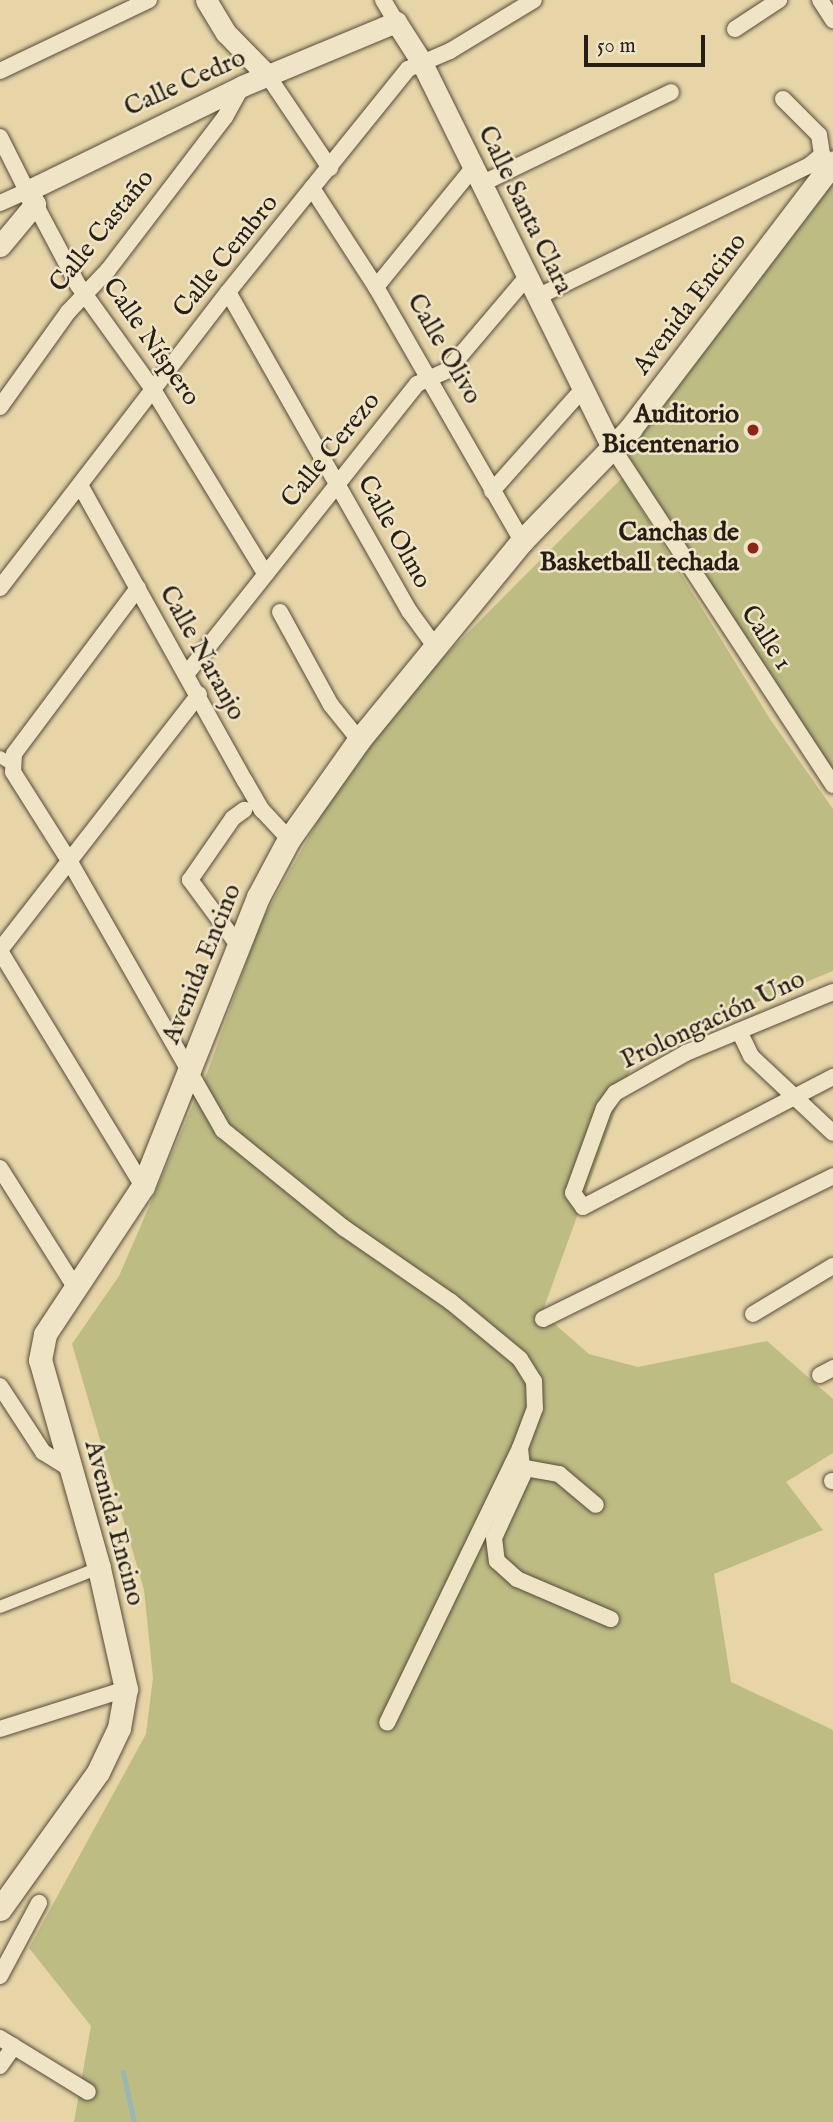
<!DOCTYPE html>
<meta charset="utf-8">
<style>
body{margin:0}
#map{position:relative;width:833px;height:2122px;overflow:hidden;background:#e7d5a8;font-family:"IM FELL English",serif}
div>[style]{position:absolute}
.green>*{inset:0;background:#bcbc83}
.stream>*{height:5px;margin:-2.5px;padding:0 2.5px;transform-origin:2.5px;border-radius:2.5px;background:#9ab6b2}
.roads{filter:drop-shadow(0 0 2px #564c3a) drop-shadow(0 0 2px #564c3a)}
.pedestrian>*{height:12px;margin:-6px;padding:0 6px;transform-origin:6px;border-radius:6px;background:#efe4c6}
.minor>*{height:16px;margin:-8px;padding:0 8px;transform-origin:8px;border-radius:8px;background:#efe4c6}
.tertiary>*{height:21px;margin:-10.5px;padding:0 10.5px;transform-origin:10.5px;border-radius:10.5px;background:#efe4c6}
.secondary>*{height:23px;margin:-11.5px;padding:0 11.5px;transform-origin:11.5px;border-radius:11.5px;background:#efe4c6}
.dots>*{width:19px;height:19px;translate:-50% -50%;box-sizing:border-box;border:4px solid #efe4c6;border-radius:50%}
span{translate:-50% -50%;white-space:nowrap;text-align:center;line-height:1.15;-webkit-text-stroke:5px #efe4c6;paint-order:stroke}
.street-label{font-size:26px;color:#261e15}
.poi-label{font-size:26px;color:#261e15;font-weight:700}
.right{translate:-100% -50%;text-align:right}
.scale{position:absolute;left:584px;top:35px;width:121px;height:32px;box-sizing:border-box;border:4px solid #261e15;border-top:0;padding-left:9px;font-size:21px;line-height:24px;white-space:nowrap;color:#261e15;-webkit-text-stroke:5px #efe4c6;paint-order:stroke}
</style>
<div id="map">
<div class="green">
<div style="clip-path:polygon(833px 180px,833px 772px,625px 451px)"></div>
<div style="clip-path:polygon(622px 478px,770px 719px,833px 809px,833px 971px,637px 1051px,542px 1313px,589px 1354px,638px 1367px,767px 1341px,833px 1399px,833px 1453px,786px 1482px,823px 1530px,714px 1574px,731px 1682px,833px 1730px,833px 2122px,74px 2122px,91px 2026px,29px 1948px,146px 1734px,153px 1678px,144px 1590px,72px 1344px,119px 1276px,209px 1068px,260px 924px,367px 734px)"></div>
</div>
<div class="stream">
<div style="left:123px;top:2072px;width:51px;rotate:77.6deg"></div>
</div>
<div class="roads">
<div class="pedestrian">
<div style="left:0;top:757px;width:12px;rotate:31deg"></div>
<div style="left:0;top:1607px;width:106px;rotate:-21.5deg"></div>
</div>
<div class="minor">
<div style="left:383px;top:0;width:26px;rotate:59deg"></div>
<div style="left:820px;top:0;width:24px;rotate:57deg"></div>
<div style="left:735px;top:29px;width:53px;rotate:-33.4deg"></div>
<div style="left:0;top:71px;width:165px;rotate:-25.5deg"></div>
<div style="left:268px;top:76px;width:111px;rotate:56deg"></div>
<div style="left:783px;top:99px;width:51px;rotate:45deg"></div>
<div style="left:819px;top:135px;width:20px;rotate:81deg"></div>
<div style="left:0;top:137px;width:60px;rotate:63.4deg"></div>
<div style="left:27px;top:191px;width:30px;rotate:156deg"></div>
<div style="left:481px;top:184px;width:211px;rotate:-25.8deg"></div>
<div style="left:312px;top:188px;width:118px;rotate:57.1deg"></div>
<div style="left:376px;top:287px;width:293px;rotate:60.1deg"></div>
<div style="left:35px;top:204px;width:92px;rotate:62deg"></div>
<div style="left:78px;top:285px;width:127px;rotate:54.3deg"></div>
<div style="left:152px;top:388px;width:217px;rotate:58.6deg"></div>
<div style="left:376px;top:287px;width:154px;rotate:-50.8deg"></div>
<div style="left:228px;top:292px;width:368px;rotate:60.4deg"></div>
<div style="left:410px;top:612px;width:46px;rotate:53.9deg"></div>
<div style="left:537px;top:297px;width:303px;rotate:-25.8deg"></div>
<div style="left:810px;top:165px;width:16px;rotate:-40deg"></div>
<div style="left:822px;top:155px;width:15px;rotate:58deg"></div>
<div style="left:0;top:407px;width:117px;rotate:-54.4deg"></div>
<div style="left:68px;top:312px;width:58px;rotate:-46.4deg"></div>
<div style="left:108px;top:270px;width:193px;rotate:-52.6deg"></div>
<div style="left:225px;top:117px;width:35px;rotate:-61deg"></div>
<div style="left:612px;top:447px;width:404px;rotate:56.8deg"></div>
<div style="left:80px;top:485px;width:339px;rotate:60.9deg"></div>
<div style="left:245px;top:781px;width:34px;rotate:60deg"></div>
<div style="left:262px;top:810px;width:40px;rotate:47deg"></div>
<div style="left:492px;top:491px;width:137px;rotate:-48.3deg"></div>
<div style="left:0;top:588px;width:374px;rotate:-52.4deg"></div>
<div style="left:228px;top:292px;width:287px;rotate:-51.1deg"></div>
<div style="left:408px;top:69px;width:46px;rotate:-23.2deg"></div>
<div style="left:450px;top:51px;width:98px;rotate:-31.3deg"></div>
<div style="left:138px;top:588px;width:207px;rotate:126.8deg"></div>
<div style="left:14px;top:754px;width:18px;rotate:93deg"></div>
<div style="left:13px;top:772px;width:107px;rotate:57.7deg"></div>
<div style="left:70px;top:862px;width:309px;rotate:60.3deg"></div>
<div style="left:223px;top:1130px;width:156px;rotate:39deg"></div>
<div style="left:344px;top:1228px;width:129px;rotate:34.6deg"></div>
<div style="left:450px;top:1301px;width:91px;rotate:39.6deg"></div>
<div style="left:520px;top:1359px;width:26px;rotate:58deg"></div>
<div style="left:534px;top:1381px;width:27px;rotate:88deg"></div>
<div style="left:535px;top:1408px;width:43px;rotate:110.6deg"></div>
<div style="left:520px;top:1448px;width:305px;rotate:115.8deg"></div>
<div style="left:280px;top:612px;width:106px;rotate:61.3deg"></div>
<div style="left:331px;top:705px;width:45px;rotate:51.3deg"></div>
<div style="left:188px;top:672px;width:368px;rotate:-51.5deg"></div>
<div style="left:417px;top:384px;width:34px;rotate:-24deg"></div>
<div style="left:448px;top:370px;width:122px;rotate:-49.7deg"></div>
<div style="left:238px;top:945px;width:81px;rotate:-126.4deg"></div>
<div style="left:190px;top:880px;width:75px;rotate:-55.3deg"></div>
<div style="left:233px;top:818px;width:14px;rotate:-36deg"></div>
<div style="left:0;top:950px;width:324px;rotate:-52.1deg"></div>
<div style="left:0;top:951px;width:275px;rotate:58.7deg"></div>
<div style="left:833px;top:992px;width:159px;rotate:157.5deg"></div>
<div style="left:686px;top:1053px;width:81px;rotate:150.6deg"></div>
<div style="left:615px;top:1093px;width:19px;rotate:126deg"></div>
<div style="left:604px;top:1108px;width:90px;rotate:110deg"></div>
<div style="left:573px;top:1193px;width:17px;rotate:54deg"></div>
<div style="left:583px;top:1207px;width:282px;rotate:-27.5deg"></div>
<div style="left:739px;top:1031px;width:28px;rotate:64deg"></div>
<div style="left:751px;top:1056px;width:112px;rotate:43.2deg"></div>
<div style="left:0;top:1168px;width:141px;rotate:57.8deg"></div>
<div style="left:753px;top:1314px;width:93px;rotate:-31deg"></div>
<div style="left:543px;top:1319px;width:323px;rotate:-26.2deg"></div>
<div style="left:820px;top:1375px;width:15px;rotate:-28deg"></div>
<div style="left:0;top:1386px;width:79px;rotate:56.9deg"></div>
<div style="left:43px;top:1452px;width:36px;rotate:32deg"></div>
<div style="left:520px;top:1448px;width:27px;rotate:84deg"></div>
<div style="left:523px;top:1475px;width:69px;rotate:114.7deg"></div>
<div style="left:494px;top:1538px;width:23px;rotate:83deg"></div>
<div style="left:497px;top:1561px;width:27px;rotate:42deg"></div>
<div style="left:517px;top:1579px;width:102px;rotate:23.1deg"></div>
<div style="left:525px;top:1468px;width:35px;rotate:10deg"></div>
<div style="left:559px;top:1474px;width:48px;rotate:40deg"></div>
<div style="left:832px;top:1481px;width:1px"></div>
<div style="left:0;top:1729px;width:132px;rotate:-17.6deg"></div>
<div style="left:0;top:1976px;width:83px;rotate:-61.9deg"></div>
<div style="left:0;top:2038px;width:103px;rotate:31.5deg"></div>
<div style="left:0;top:2066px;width:24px;rotate:-55deg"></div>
</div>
<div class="tertiary">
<div style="left:206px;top:0;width:39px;rotate:59deg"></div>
<div style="left:226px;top:33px;width:60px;rotate:45.7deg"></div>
<div style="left:0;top:246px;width:55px;rotate:-50.2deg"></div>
<div style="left:35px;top:204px;width:15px;rotate:-122deg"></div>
<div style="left:27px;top:191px;width:239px;rotate:-26deg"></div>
<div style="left:242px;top:86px;width:167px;rotate:-22.6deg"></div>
<div style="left:396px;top:22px;width:46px;rotate:57.3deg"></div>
<div style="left:421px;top:61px;width:431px;rotate:63.7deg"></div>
</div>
<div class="secondary">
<div style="left:0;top:1909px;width:168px;rotate:-54.4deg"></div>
<div style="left:98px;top:1772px;width:49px;rotate:-64.5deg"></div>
<div style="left:119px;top:1728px;width:40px;rotate:-80deg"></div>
<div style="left:126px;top:1689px;width:124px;rotate:-102.6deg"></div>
<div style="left:99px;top:1568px;width:216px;rotate:-105.8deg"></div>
<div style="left:40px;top:1360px;width:26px;rotate:-79deg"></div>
<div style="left:45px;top:1334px;width:178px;rotate:-56.5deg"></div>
<div style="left:143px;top:1186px;width:311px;rotate:-68.3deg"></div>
<div style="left:258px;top:897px;width:66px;rotate:-61.9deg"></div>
<div style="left:289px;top:839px;width:121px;rotate:-54.7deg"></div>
<div style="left:359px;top:740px;width:257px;rotate:-50.7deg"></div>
<div style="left:522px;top:541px;width:156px;rotate:-46deg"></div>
<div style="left:630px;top:429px;width:335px;rotate:-52.7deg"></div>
</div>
</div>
<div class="dots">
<div style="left:753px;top:430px;background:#8f2418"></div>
<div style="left:753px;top:548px;background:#8f2418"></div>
</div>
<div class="street-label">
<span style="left:185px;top:83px;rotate:-24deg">Calle Cedro</span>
<span style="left:525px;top:210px;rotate:64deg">Calle Santa Clara</span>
<span style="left:102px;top:231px;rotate:-51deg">Calle Castaño</span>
<span style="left:226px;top:256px;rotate:-51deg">Calle Cembro</span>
<span style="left:690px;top:304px;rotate:-53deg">Avenida Encino</span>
<span style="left:151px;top:342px;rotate:55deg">Calle Níspero</span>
<span style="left:444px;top:349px;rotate:60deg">Calle Olivo</span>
<span style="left:331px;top:450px;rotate:-51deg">Calle Cerezo</span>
<span style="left:394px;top:532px;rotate:61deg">Calle Olmo</span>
<span style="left:766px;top:638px;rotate:57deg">Calle 1</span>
<span style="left:202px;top:653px;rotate:61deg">Calle Naranjo</span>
<span style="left:202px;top:964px;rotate:-68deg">Avenida Encino</span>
<span style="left:713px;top:1020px;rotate:-25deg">Prolongación Uno</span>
<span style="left:114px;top:1523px;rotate:75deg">Avenida Encino</span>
</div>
<div class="poi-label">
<span class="right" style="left:739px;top:430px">Auditorio<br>Bicentenario</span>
<span class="right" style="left:739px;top:548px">Canchas de<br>Basketball techada</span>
</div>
<div class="scale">50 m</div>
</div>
